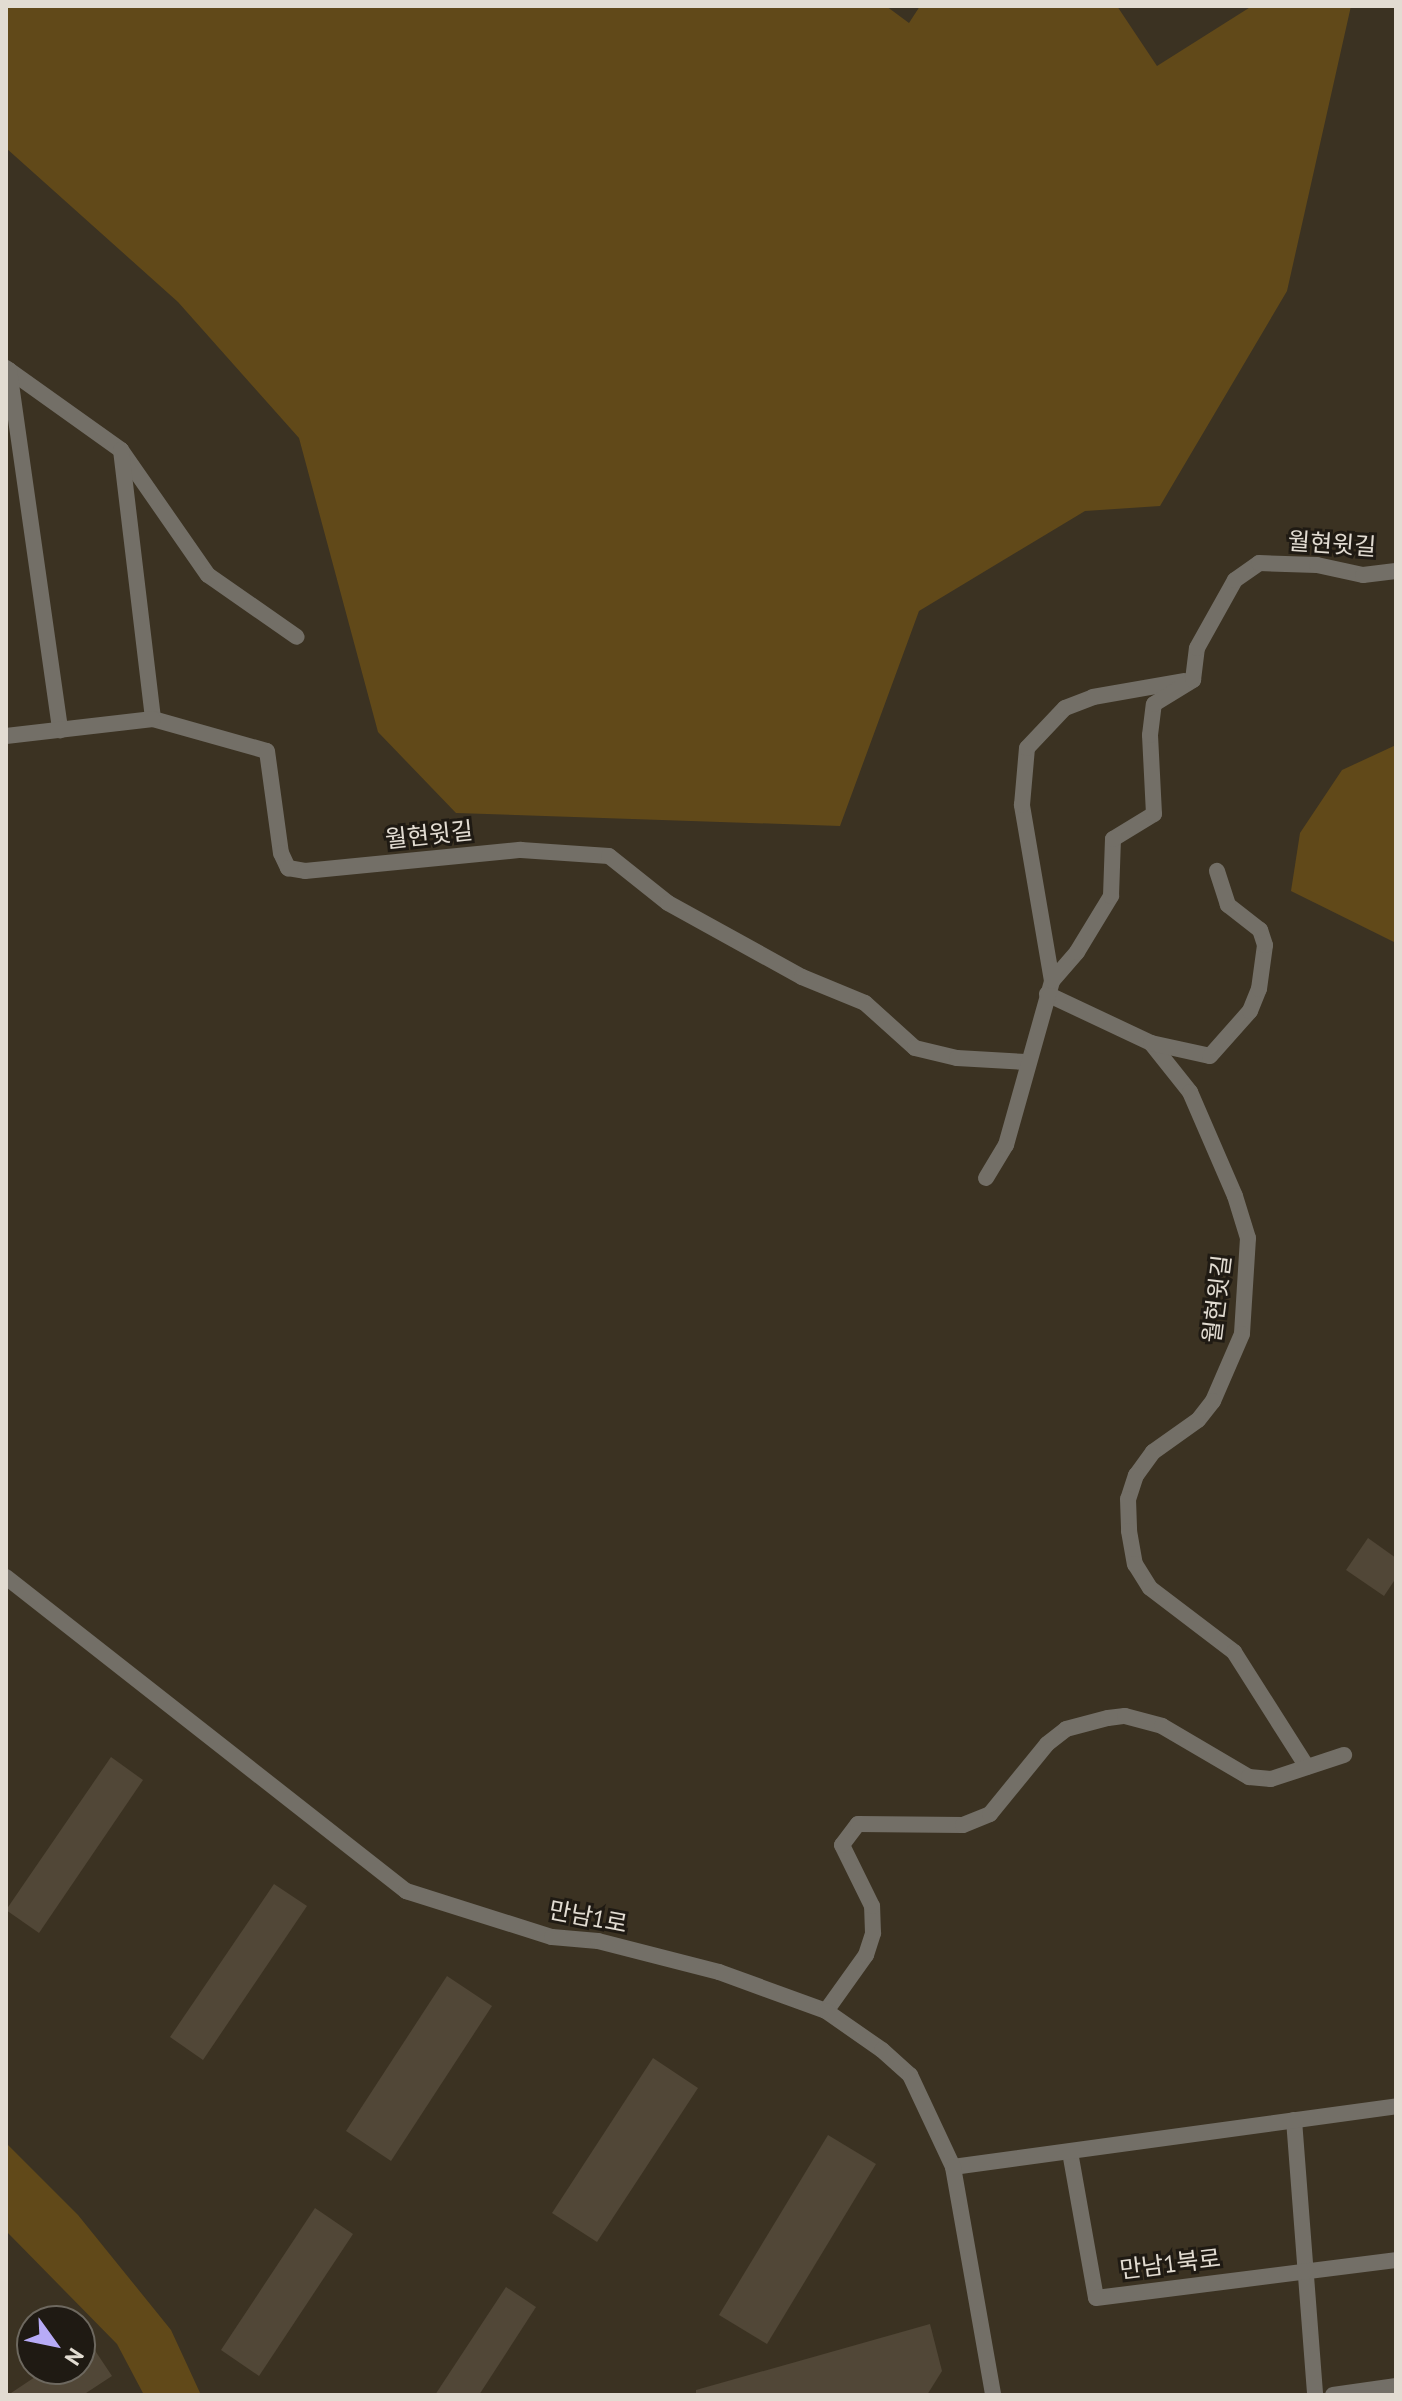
<!DOCTYPE html>
<meta charset="utf-8">
<style>
body{margin:0}
#map{position:relative;width:1402px;height:2401px;overflow:hidden;background:#3b3222;font-family:"PT Sans","Noto Sans KR",sans-serif}
div>[style]{position:absolute}
.green>*{inset:0;background:#614919}
.building>*{inset:0;background:#514737}
.minor>*{height:16px;margin:-8px;padding:0 8px;transform-origin:8px;border-radius:8px;background:#736f67}
.tertiary>*{height:16px;margin:-8px;padding:0 8px;transform-origin:8px;border-radius:8px;background:#736f67}
span{translate:-50% -50%;white-space:nowrap;text-align:center;line-height:1.15;-webkit-text-stroke:6px #1f1a13;paint-order:stroke}
.street-label{font-size:24px;color:#e2dcd2}
.frame{position:absolute;inset:0;border:8px solid #e2dcd2;pointer-events:none}
.north{position:absolute;left:16px;top:2305px;width:80px;height:80px;box-sizing:border-box;background:#1f1a13;border:2px solid #6d685f;border-radius:50%;rotate:123deg;font-size:22px;font-weight:700;line-height:32px;text-align:center;color:#e2dcd2}
.north::after{content:'';display:block;margin:auto;width:28px;height:36px;background:#b7abf7;clip-path:polygon(50% 0,100% 100%,50% 72%,0 100%)}
</style>
<div id="map">
<div class="green">
<div style="clip-path:polygon(6px 6px,886px 6px,909px 23px,920px 6px,1117px 6px,1157px 66px,1252px 6px,1351px 6px,1287px 291px,1160px 506px,1085px 511px,919px 611px,840px 826px,456px 813px,378px 732px,299px 438px,178px 302px,6px 148px)"></div>
<div style="clip-path:polygon(1396px 745px,1396px 943px,1291px 891px,1300px 833px,1342px 770px)"></div>
<div style="clip-path:polygon(6px 2143px,78px 2215px,171px 2330px,201px 2395px,144px 2395px,117px 2344px,6px 2231px)"></div>
</div>
<div class="building">
<div style="clip-path:polygon(1368px 1538px,1396px 1558px,1396px 1578px,1384px 1596px,1346px 1570px)"></div>
<div style="clip-path:polygon(111px 1757px,143px 1780px,39px 1933px,6px 1910px)"></div>
<div style="clip-path:polygon(274px 1884px,307px 1906px,203px 2060px,170px 2037px)"></div>
<div style="clip-path:polygon(447px 1976px,492px 2006px,391px 2161px,346px 2131px)"></div>
<div style="clip-path:polygon(653px 2058px,698px 2088px,597px 2242px,552px 2213px)"></div>
<div style="clip-path:polygon(828px 2135px,876px 2164px,767px 2344px,719px 2315px)"></div>
<div style="clip-path:polygon(315px 2208px,353px 2234px,259px 2376px,221px 2350px)"></div>
<div style="clip-path:polygon(506px 2287px,536px 2307px,479px 2395px,435px 2395px)"></div>
<div style="clip-path:polygon(930px 2324px,942px 2371px,927px 2395px,696px 2395px,696px 2390px)"></div>
<div style="clip-path:polygon(80px 2328px,112px 2376px,83px 2395px,8px 2395px,47px 2369px,80px 2369px)"></div>
</div>
<div class="minor">
<div style="left:6px;top:368px;width:141px;rotate:35.5deg"></div>
<div style="left:121px;top:450px;width:152px;rotate:55.2deg"></div>
<div style="left:208px;top:575px;width:108px;rotate:34.9deg"></div>
<div style="left:9px;top:370px;width:364px;rotate:81.9deg"></div>
<div style="left:121px;top:450px;width:271px;rotate:83.2deg"></div>
<div style="left:153px;top:719px;width:118px;rotate:15.7deg"></div>
<div style="left:267px;top:751px;width:103px;rotate:82.2deg"></div>
<div style="left:281px;top:853px;width:17px;rotate:65deg"></div>
<div style="left:288px;top:868px;width:17px;rotate:10deg"></div>
<div style="left:305px;top:871px;width:217px;rotate:-5.6deg"></div>
<div style="left:521px;top:850px;width:88px;rotate:3.9deg"></div>
<div style="left:609px;top:856px;width:75px;rotate:38.5deg"></div>
<div style="left:668px;top:903px;width:153px;rotate:28.9deg"></div>
<div style="left:802px;top:977px;width:68px;rotate:22.4deg"></div>
<div style="left:865px;top:1003px;width:67px;rotate:42deg"></div>
<div style="left:915px;top:1048px;width:43px;rotate:13.4deg"></div>
<div style="left:957px;top:1058px;width:69px;rotate:3.3deg"></div>
<div style="left:6px;top:736px;width:148px;rotate:-6.6deg"></div>
<div style="left:1052px;top:981px;width:179px;rotate:-99.7deg"></div>
<div style="left:1022px;top:805px;width:57px;rotate:-85deg"></div>
<div style="left:1027px;top:748px;width:55px;rotate:-46.5deg"></div>
<div style="left:1065px;top:708px;width:30px;rotate:-21deg"></div>
<div style="left:1093px;top:697px;width:92px;rotate:-10deg"></div>
<div style="left:1047px;top:994px;width:115px;rotate:25.2deg"></div>
<div style="left:1151px;top:1043px;width:63px;rotate:51.5deg"></div>
<div style="left:1190px;top:1092px;width:113px;rotate:66.6deg"></div>
<div style="left:1235px;top:1196px;width:44px;rotate:72.8deg"></div>
<div style="left:1248px;top:1238px;width:96px;rotate:93.6deg"></div>
<div style="left:1242px;top:1334px;width:73px;rotate:113.4deg"></div>
<div style="left:1213px;top:1401px;width:24px;rotate:128deg"></div>
<div style="left:1198px;top:1420px;width:55px;rotate:144.6deg"></div>
<div style="left:1153px;top:1452px;width:29px;rotate:126deg"></div>
<div style="left:1136px;top:1475px;width:25px;rotate:108deg"></div>
<div style="left:1128px;top:1499px;width:32px;rotate:88deg"></div>
<div style="left:1129px;top:1531px;width:34px;rotate:80deg"></div>
<div style="left:1135px;top:1564px;width:28px;rotate:58deg"></div>
<div style="left:1150px;top:1588px;width:106px;rotate:37.3deg"></div>
<div style="left:1234px;top:1652px;width:136px;rotate:57.6deg"></div>
<div style="left:1151px;top:1043px;width:60px;rotate:12.4deg"></div>
<div style="left:1210px;top:1056px;width:60px;rotate:-48.4deg"></div>
<div style="left:1250px;top:1011px;width:24px;rotate:-68deg"></div>
<div style="left:1259px;top:989px;width:44px;rotate:-82.2deg"></div>
<div style="left:1265px;top:945px;width:16px;rotate:-108deg"></div>
<div style="left:1260px;top:930px;width:41px;rotate:-142deg"></div>
<div style="left:1228px;top:905px;width:36px;rotate:-108deg"></div>
<div style="left:986px;top:1178px;width:39px;rotate:-59deg"></div>
<div style="left:1006px;top:1145px;width:170px;rotate:-74.3deg"></div>
<div style="left:1052px;top:981px;width:38px;rotate:-49deg"></div>
<div style="left:1077px;top:952px;width:66px;rotate:-58.7deg"></div>
<div style="left:1111px;top:896px;width:57px;rotate:-88deg"></div>
<div style="left:1113px;top:839px;width:48px;rotate:-31.4deg"></div>
<div style="left:1154px;top:814px;width:79px;rotate:-92.9deg"></div>
<div style="left:1150px;top:735px;width:31px;rotate:-83deg"></div>
<div style="left:1154px;top:704px;width:46px;rotate:-31.6deg"></div>
<div style="left:1193px;top:680px;width:32px;rotate:-83deg"></div>
<div style="left:1197px;top:648px;width:78px;rotate:-60.8deg"></div>
<div style="left:1235px;top:580px;width:29px;rotate:-35deg"></div>
<div style="left:1259px;top:563px;width:58px;rotate:2deg"></div>
<div style="left:1317px;top:565px;width:47px;rotate:12.3deg"></div>
<div style="left:1363px;top:575px;width:33px;rotate:-7deg"></div>
<div style="left:826px;top:2011px;width:69px;rotate:-54.5deg"></div>
<div style="left:866px;top:1955px;width:23px;rotate:-72deg"></div>
<div style="left:873px;top:1933px;width:27px;rotate:-92deg"></div>
<div style="left:872px;top:1906px;width:68px;rotate:-116.2deg"></div>
<div style="left:842px;top:1845px;width:26px;rotate:-53deg"></div>
<div style="left:858px;top:1824px;width:105px;rotate:0.5deg"></div>
<div style="left:963px;top:1825px;width:29px;rotate:-22deg"></div>
<div style="left:990px;top:1814px;width:90px;rotate:-50.8deg"></div>
<div style="left:1047px;top:1744px;width:24px;rotate:-38deg"></div>
<div style="left:1066px;top:1729px;width:43px;rotate:-14.7deg"></div>
<div style="left:1108px;top:1718px;width:17px;rotate:-7deg"></div>
<div style="left:1125px;top:1716px;width:38px;rotate:15deg"></div>
<div style="left:1162px;top:1726px;width:101px;rotate:30.4deg"></div>
<div style="left:1249px;top:1777px;width:22px;rotate:5deg"></div>
<div style="left:1271px;top:1779px;width:77px;rotate:-18.2deg"></div>
<div style="left:1294px;top:2120px;width:276px;rotate:85.6deg"></div>
<div style="left:1070px;top:2152px;width:148px;rotate:79.9deg"></div>
<div style="left:1096px;top:2298px;width:302px;rotate:-7.2deg"></div>
<div style="left:953px;top:2167px;width:447px;rotate:-7.8deg"></div>
</div>
<div class="tertiary">
<div style="left:6px;top:1577px;width:509px;rotate:38.13deg"></div>
<div style="left:406px;top:1891px;width:153px;rotate:17.5deg"></div>
<div style="left:552px;top:1937px;width:46px;rotate:5deg"></div>
<div style="left:598px;top:1941px;width:125px;rotate:14.4deg"></div>
<div style="left:719px;top:1972px;width:114px;rotate:20deg"></div>
<div style="left:826px;top:2011px;width:68px;rotate:34.9deg"></div>
<div style="left:882px;top:2050px;width:38px;rotate:42deg"></div>
<div style="left:910px;top:2075px;width:102px;rotate:64.9deg"></div>
<div style="left:953px;top:2167px;width:231px;rotate:80deg"></div>
<div style="left:1333px;top:2395px;width:64px;rotate:-8.1deg"></div>
</div>
<div class="street-label">
<span style="left:1332px;top:544px;rotate:4deg">월현윗길</span>
<span style="left:429px;top:835px;rotate:-6deg">월현윗길</span>
<span style="left:1217px;top:1299px;rotate:-83deg">월현윗길</span>
<span style="left:588px;top:1917px;rotate:11deg">만남1로</span>
<span style="left:1170px;top:2264px;rotate:-7deg">만남1북로</span>
</div>
<div class="frame"></div>
<div class="north">N</div>
</div>
